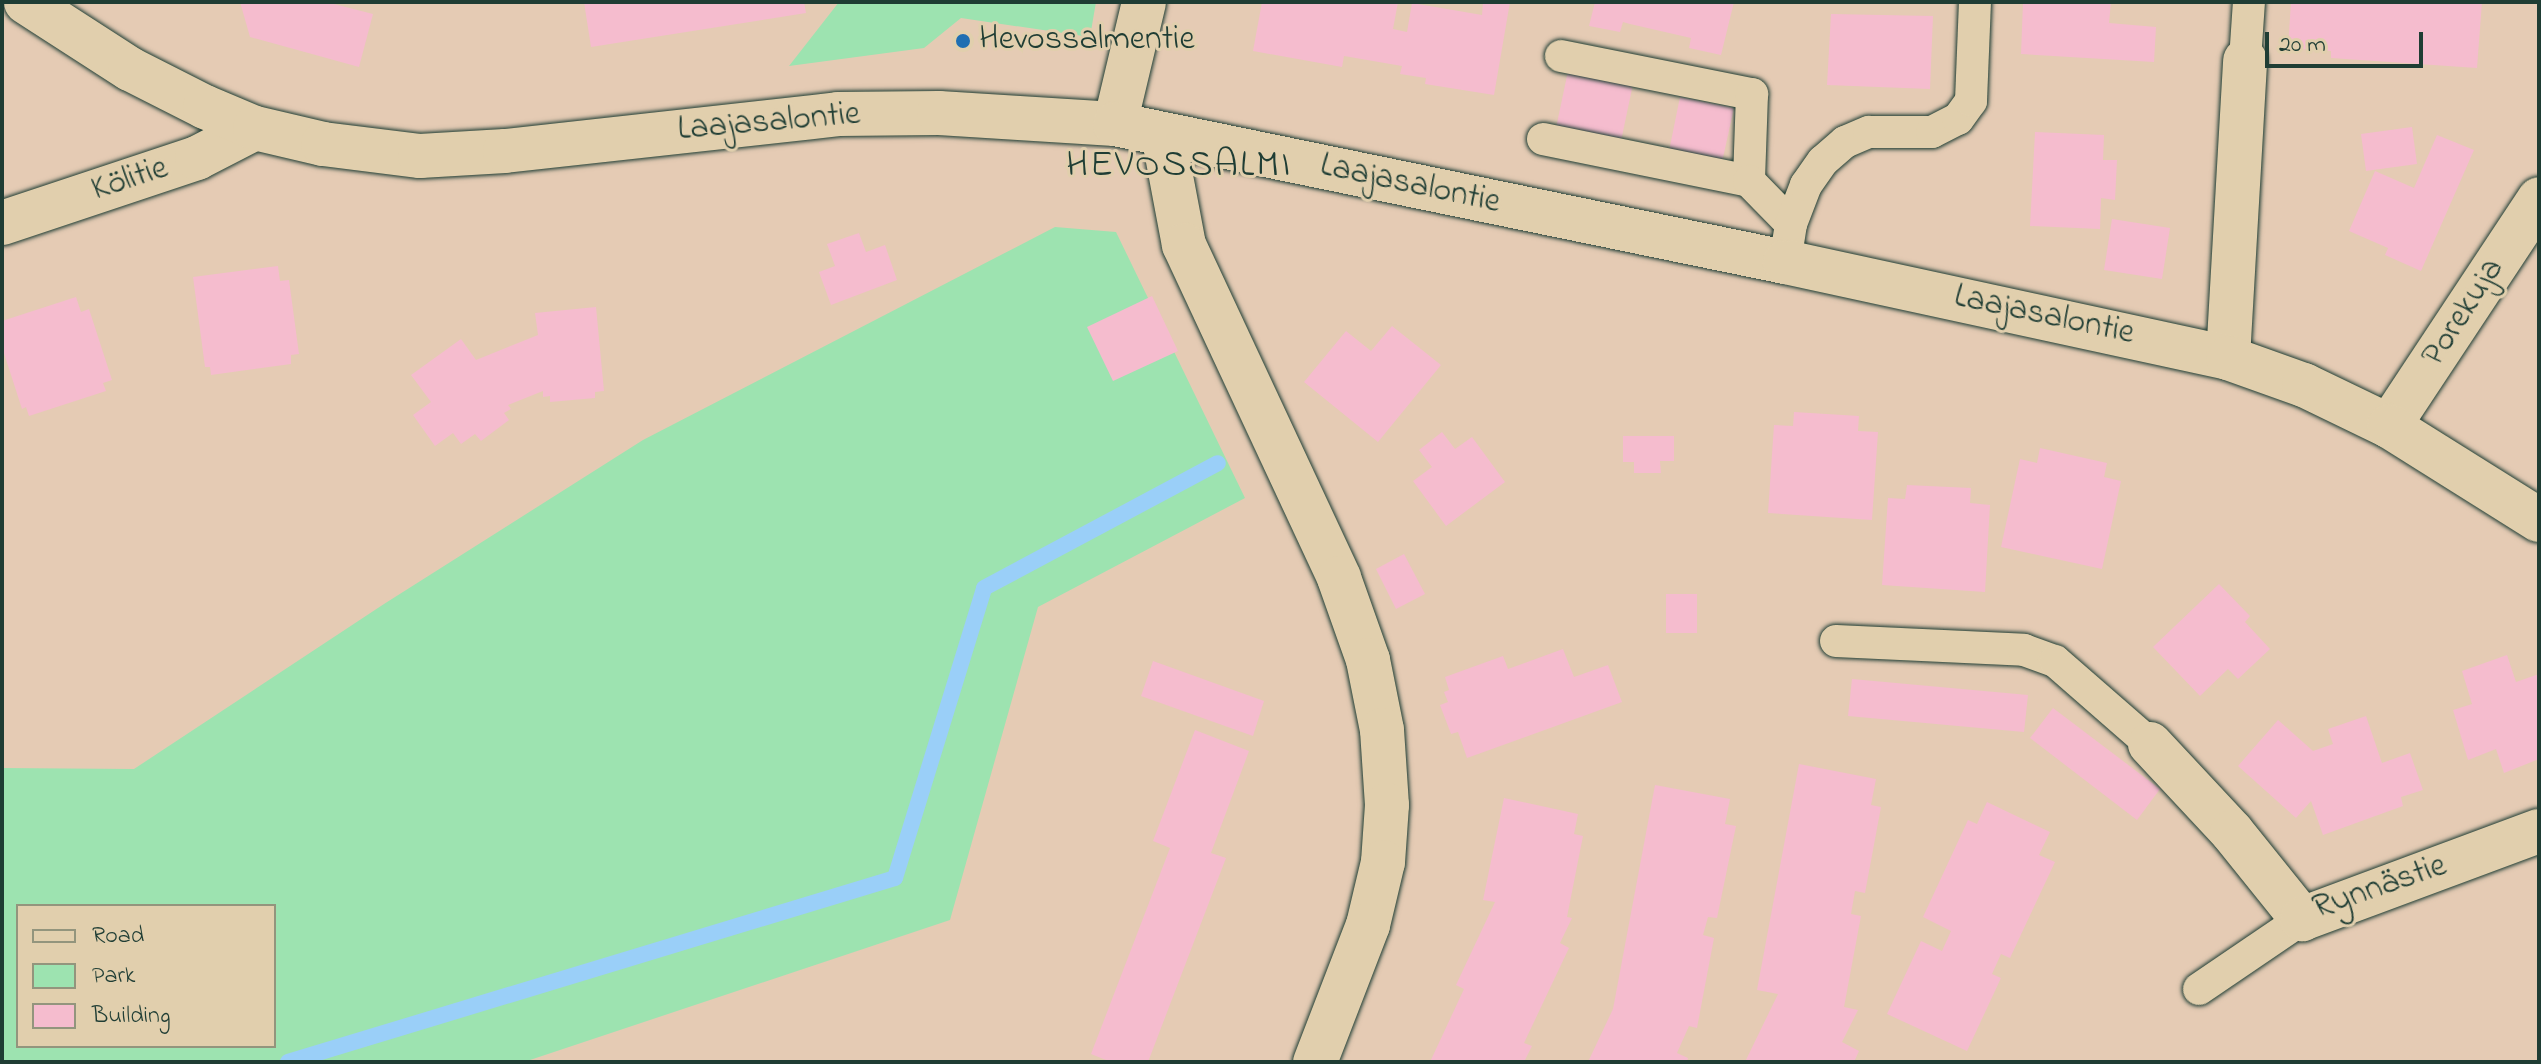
<!DOCTYPE html>
<meta charset="utf-8">
<style>
body{margin:0}
#map{position:relative;width:2541px;height:1064px;overflow:hidden;background:#e5cbb4;font-family:"Indie Flower",sans-serif}
div>[style]{position:absolute}
.green>*{inset:0;background:#9de3b0}
.stream>*{height:16px;margin:-8px;padding:0 8px;transform-origin:8px;border-radius:8px;background:#9acff8}
.building>*{inset:0;background:#f5bcce}
.roads{filter:drop-shadow(0 0 2px #1f3d34) drop-shadow(0 0 2px #1f3d34)}
.service>*{height:32px;margin:-16px;padding:0 16px;transform-origin:16px;border-radius:16px;background:#e1cfad}
.minor>*{height:44px;margin:-22px;padding:0 22px;transform-origin:22px;border-radius:22px;background:#e1cfad}
.secondary>*{height:44px;margin:-22px;padding:0 22px;transform-origin:22px;border-radius:22px;background:#e1cfad}
.dots>*{width:22px;height:22px;translate:-50% -50%;box-sizing:border-box;border:4px solid #e1cfad;border-radius:50%}
span{translate:-50% -50%;white-space:nowrap;text-align:center;line-height:1.15;-webkit-text-stroke:6px #e1cfad;paint-order:stroke}
.poi-label{font-size:34px;color:#1f3d34}
.left{translate:0 -50%;text-align:left}
.street-label{font-size:34px;color:#1f3d34}
.quarter-label{font-size:38px;color:#1f3d34;letter-spacing:2px}
.frame{position:absolute;inset:0;border:4px solid #1f3d34;pointer-events:none}
.legend{position:absolute;left:16px;top:904px;width:260px;height:144px;box-sizing:border-box;background:#e1cfad;border:2px solid #93957d;margin:0;padding:10px 14px;list-style:none;font-size:24px;color:#1f3d34}
.legend li{display:flex;align-items:center;gap:16px;height:40px}
.legend b{width:40px;border:2px solid #93957d}
.scale{position:absolute;left:2265px;top:32px;width:158px;height:36px;box-sizing:border-box;border:4px solid #1f3d34;border-top:0;padding-left:10px;font-size:24px;line-height:28px;white-space:nowrap;color:#1f3d34;-webkit-text-stroke:6px #e1cfad;paint-order:stroke}
</style>
<div id="map">
<div class="green">
<div style="clip-path:polygon(839px 2px,1096px 2px,1090px 37px,961px 18px,924px 48px,789px 66px)"></div>
<div style="clip-path:polygon(evenodd,1055px 227px,1116px 232px,1245px 498px,1038px 607px,950px 920px,524px 1062px,2px 1062px,2px 768px,134px 769px,384px 604px,643px 440px,1055px 227px,18px 906px,274px 906px,274px 1046px,18px 1046px,18px 906px)"></div>
</div>
<div class="stream">
<div style="left:288px;top:1062px;width:634px;rotate:-16.86deg"></div>
<div style="left:895px;top:878px;width:303px;rotate:-72.9deg"></div>
<div style="left:984px;top:588px;width:265px;rotate:-28.1deg"></div>
</div>
<div class="building">
<div style="clip-path:polygon(240px 2px,326px 2px,373px 14px,359px 67px,250px 37px)"></div>
<div style="clip-path:polygon(584px 2px,804px 2px,806px 13px,591px 47px)"></div>
<div style="clip-path:polygon(1262px 2px,1398px 2px,1393px 29px,1407px 32px,1412px 3px,1482px 15px,1483px 2px,1510px 2px,1494px 95px,1425px 84px,1426px 78px,1400px 74px,1402px 66px,1344px 56px,1342px 67px,1253px 51px)"></div>
<div style="clip-path:polygon(1595px 2px,1734px 2px,1721px 55px,1689px 48px,1691px 38px,1630px 24px,1623px 22px,1620px 32px,1589px 26px)"></div>
<div style="clip-path:polygon(2023px 2px,2111px 2px,2109px 23px,2156px 27px,2154px 62px,2021px 54px)"></div>
<div style="clip-path:polygon(2291px 2px,2482px 2px,2477px 68px,2331px 58px,2331px 51px,2288px 48px)"></div>
<div style="clip-path:polygon(1831px 14px,1933px 16px,1930px 89px,1827px 85px)"></div>
<div style="clip-path:polygon(1568px 71px,1633px 84px,1621px 141px,1556px 128px)"></div>
<div style="clip-path:polygon(1680px 97px,1734px 108px,1722px 162px,1669px 151px)"></div>
<div style="clip-path:polygon(2412px 127px,2417px 164px,2366px 171px,2361px 134px)"></div>
<div style="clip-path:polygon(2035px 132px,2104px 135px,2103px 160px,2117px 160px,2115px 200px,2101px 198px,2100px 229px,2030px 226px)"></div>
<div style="clip-path:polygon(2437px 135px,2474px 150px,2421px 271px,2385px 255px,2388px 248px,2349px 231px,2375px 171px,2414px 188px)"></div>
<div style="clip-path:polygon(2112px 219px,2170px 228px,2162px 279px,2104px 270px)"></div>
<div style="clip-path:polygon(859px 233px,866px 252px,885px 245px,897px 280px,831px 305px,819px 272px,835px 266px,827px 244px)"></div>
<div style="clip-path:polygon(278px 266px,280px 281px,289px 280px,299px 354px,291px 355px,291px 364px,211px 375px,210px 367px,205px 367px,193px 277px)"></div>
<div style="clip-path:polygon(1152px 296px,1178px 351px,1113px 381px,1087px 327px)"></div>
<div style="clip-path:polygon(76px 297px,81px 312px,89px 309px,112px 380px,103px 383px,106px 391px,29px 416px,26px 407px,22px 409px,2px 347px,2px 321px)"></div>
<div style="clip-path:polygon(596px 307px,604px 391px,595px 392px,595px 398px,550px 402px,550px 396px,543px 397px,543px 391px,508px 405px,511px 409px,504px 413px,509px 420px,481px 441px,475px 434px,461px 444px,453px 433px,435px 446px,413px 415px,431px 402px,411px 375px,461px 339px,476px 360px,538px 335px,535px 313px)"></div>
<div style="clip-path:polygon(1392px 326px,1441px 365px,1378px 442px,1304px 382px,1346px 331px,1371px 351px)"></div>
<div style="clip-path:polygon(1794px 412px,1859px 416px,1858px 431px,1878px 432px,1872px 520px,1768px 513px,1774px 425px,1793px 426px)"></div>
<div style="clip-path:polygon(1442px 432px,1455px 449px,1472px 437px,1505px 482px,1446px 526px,1413px 481px,1432px 467px,1419px 450px)"></div>
<div style="clip-path:polygon(1623px 436px,1674px 436px,1674px 461px,1660px 461px,1661px 473px,1634px 473px,1634px 462px,1623px 462px)"></div>
<div style="clip-path:polygon(2040px 448px,2107px 463px,2104px 477px,2121px 481px,2102px 569px,2001px 547px,2020px 459px,2037px 463px)"></div>
<div style="clip-path:polygon(1907px 485px,1971px 488px,1970px 503px,1990px 505px,1985px 592px,1882px 585px,1888px 498px,1905px 499px)"></div>
<div style="clip-path:polygon(1404px 554px,1425px 594px,1396px 609px,1376px 569px)"></div>
<div style="clip-path:polygon(2219px 584px,2250px 616px,2245px 622px,2270px 649px,2238px 679px,2228px 669px,2200px 696px,2153px 647px)"></div>
<div style="clip-path:polygon(1666px 594px,1697px 594px,1697px 633px,1666px 633px)"></div>
<div style="clip-path:polygon(1563px 649px,1574px 677px,1608px 665px,1622px 702px,1467px 758px,1458px 732px,1451px 734px,1440px 705px,1448px 702px,1444px 692px,1449px 690px,1445px 677px,1503px 656px,1508px 669px)"></div>
<div style="clip-path:polygon(2507px 655px,2516px 682px,2539px 674px,2539px 759px,2504px 773px,2496px 749px,2468px 760px,2453px 710px,2472px 704px,2462px 671px)"></div>
<div style="clip-path:polygon(1153px 661px,1264px 701px,1253px 736px,1141px 696px)"></div>
<div style="clip-path:polygon(1852px 679px,2028px 695px,2024px 732px,1848px 716px)"></div>
<div style="clip-path:polygon(2053px 708px,2160px 789px,2137px 820px,2030px 738px)"></div>
<div style="clip-path:polygon(2366px 716px,2382px 763px,2410px 753px,2423px 790px,2401px 797px,2403px 806px,2323px 835px,2311px 801px,2296px 818px,2238px 766px,2278px 720px,2313px 751px,2333px 744px,2328px 729px)"></div>
<div style="clip-path:polygon(1195px 730px,1249px 751px,1211px 853px,1226px 858px,1148px 1062px,1111px 1062px,1091px 1054px,1170px 848px,1153px 841px)"></div>
<div style="clip-path:polygon(1799px 764px,1876px 779px,1871px 805px,1881px 807px,1865px 893px,1855px 891px,1851px 914px,1861px 916px,1844px 1007px,1858px 1010px,1842px 1042px,1859px 1051px,1854px 1062px,1745px 1062px,1778px 994px,1757px 990px)"></div>
<div style="clip-path:polygon(1655px 785px,1730px 799px,1725px 824px,1736px 826px,1717px 918px,1708px 917px,1703px 935px,1714px 938px,1697px 1028px,1689px 1026px,1677px 1053px,1688px 1058px,1687px 1062px,1588px 1062px,1613px 1009px)"></div>
<div style="clip-path:polygon(1504px 798px,1578px 814px,1574px 834px,1583px 836px,1567px 917px,1572px 918px,1560px 943px,1569px 948px,1524px 1043px,1532px 1046px,1524px 1062px,1430px 1062px,1464px 989px,1456px 985px,1495px 902px,1483px 900px)"></div>
<div style="clip-path:polygon(1987px 802px,2050px 832px,2039px 855px,2055px 862px,2010px 958px,2001px 954px,1992px 974px,2001px 978px,1967px 1051px,1887px 1014px,1921px 941px,1942px 951px,1951px 931px,1923px 917px,1968px 820px,1977px 824px)"></div>
</div>
<div class="roads">
<div class="service">
<div style="left:1561px;top:56px;width:195px;rotate:11.3deg"></div>
<div style="left:1752px;top:94px;width:87px;rotate:92deg"></div>
<div style="left:2245px;top:60px;width:58px;rotate:-86.1deg"></div>
<div style="left:1543px;top:139px;width:210px;rotate:11.5deg"></div>
<div style="left:1749px;top:181px;width:60px;rotate:45.7deg"></div>
<div style="left:1785px;top:262px;width:38px;rotate:-81deg"></div>
<div style="left:1791px;top:224px;width:42px;rotate:-69deg"></div>
<div style="left:1806px;top:185px;width:29px;rotate:-55deg"></div>
<div style="left:1823px;top:161px;width:29px;rotate:-41deg"></div>
<div style="left:1845px;top:142px;width:26px;rotate:-23deg"></div>
<div style="left:1869px;top:132px;width:63px"></div>
<div style="left:1932px;top:132px;width:29px;rotate:-27deg"></div>
<div style="left:1958px;top:119px;width:22px;rotate:-54deg"></div>
<div style="left:1971px;top:101px;width:99px;rotate:-87.7deg"></div>
<div style="left:1836px;top:641px;width:188px;rotate:2.7deg"></div>
<div style="left:2024px;top:650px;width:33px;rotate:20deg"></div>
<div style="left:2055px;top:661px;width:126px;rotate:41.1deg"></div>
<div style="left:2199px;top:989px;width:125px;rotate:-34.2deg"></div>
</div>
<div class="minor">
<div style="left:1115px;top:124px;width:125px;rotate:-76.6deg"></div>
<div style="left:1163px;top:134px;width:113px;rotate:79.3deg"></div>
<div style="left:1184px;top:245px;width:367px;rotate:65deg"></div>
<div style="left:1339px;top:578px;width:87px;rotate:70.5deg"></div>
<div style="left:1368px;top:660px;width:71px;rotate:78.7deg"></div>
<div style="left:1382px;top:730px;width:75px;rotate:86.2deg"></div>
<div style="left:1387px;top:805px;width:57px;rotate:94deg"></div>
<div style="left:1383px;top:862px;width:65px;rotate:103.4deg"></div>
<div style="left:1368px;top:925px;width:147px;rotate:111.1deg"></div>
<div style="left:2px;top:223px;width:206px;rotate:-18.4deg"></div>
<div style="left:197px;top:158px;width:65px;rotate:-27.3deg"></div>
<div style="left:2228px;top:358px;width:298px;rotate:-86.7deg"></div>
<div style="left:2389px;top:426px;width:272px;rotate:-56.5deg"></div>
<div style="left:2150px;top:744px;width:120px;rotate:47deg"></div>
<div style="left:2232px;top:832px;width:112px;rotate:51.2deg"></div>
<div style="left:2302px;top:919px;width:253px;rotate:-20.4deg"></div>
</div>
<div class="secondary">
<div style="left:26px;top:2px;width:124px;rotate:32.8deg"></div>
<div style="left:130px;top:69px;width:84px;rotate:26.9deg"></div>
<div style="left:205px;top:107px;width:54px;rotate:22.8deg"></div>
<div style="left:255px;top:128px;width:70px;rotate:13.2deg"></div>
<div style="left:323px;top:144px;width:98px;rotate:7.1deg"></div>
<div style="left:420px;top:156px;width:85px;rotate:-3.4deg"></div>
<div style="left:505px;top:151px;width:335px;rotate:-6.3deg"></div>
<div style="left:838px;top:114px;width:101px;rotate:-0.6deg"></div>
<div style="left:939px;top:113px;width:176px;rotate:3.6deg"></div>
<div style="left:1115px;top:124px;width:684px;rotate:11.64deg"></div>
<div style="left:1785px;top:262px;width:453px;rotate:12.2deg"></div>
<div style="left:2228px;top:358px;width:81px;rotate:19.6deg"></div>
<div style="left:2304px;top:385px;width:94px;rotate:25.8deg"></div>
<div style="left:2389px;top:426px;width:177px;rotate:32.1deg"></div>
</div>
</div>
<div class="dots">
<div style="left:963px;top:41px;background:#1f6fb2"></div>
</div>
<div class="poi-label">
<span class="left" style="left:979px;top:41px">Hevossalmentie</span>
</div>
<div class="street-label">
<span style="left:769px;top:123px;rotate:-5deg">Laajasalontie</span>
<span style="left:130px;top:180px;rotate:-18deg">Kölitie</span>
<span style="left:1410px;top:185px;rotate:12deg">Laajasalontie</span>
<span style="left:2464px;top:313px;rotate:-57deg">Porekuja</span>
<span style="left:2044px;top:316px;rotate:12deg">Laajasalontie</span>
<span style="left:2380px;top:888px;rotate:-19deg">Rynnästie</span>
</div>
<div class="quarter-label">
<span style="left:1179px;top:167px">HEVOSSALMI</span>
</div>
<div class="frame"></div>
<ul class="legend">
<li><b style="height:10px;background:#e1cfad"></b>Road</li>
<li><b style="height:22px;background:#9de3b0"></b>Park</li>
<li><b style="height:22px;background:#f5bcce"></b>Building</li>
</ul>
<div class="scale">20 m</div>
</div>
